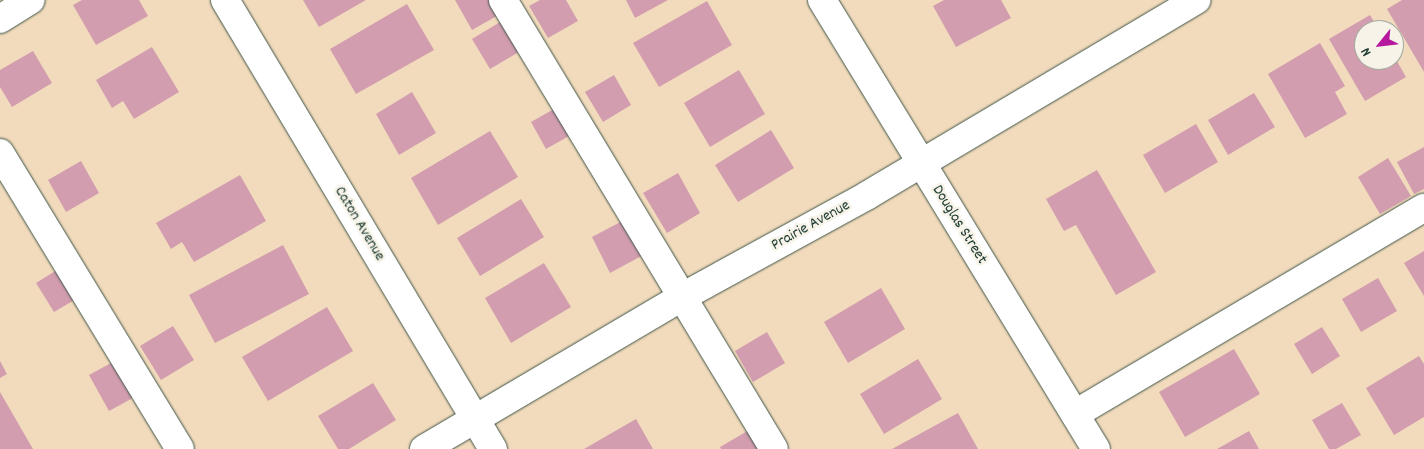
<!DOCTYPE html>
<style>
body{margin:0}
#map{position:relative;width:1424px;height:449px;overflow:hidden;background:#f2dbbc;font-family:Dekko,sans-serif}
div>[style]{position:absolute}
.building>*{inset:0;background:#d29dae}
.roads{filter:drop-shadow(0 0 1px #3f5548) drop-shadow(0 0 1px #3f5548)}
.minor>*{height:28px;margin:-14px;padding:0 14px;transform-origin:14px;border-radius:14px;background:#fff}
span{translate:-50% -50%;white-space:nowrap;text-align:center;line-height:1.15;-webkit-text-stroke:5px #f7f3e8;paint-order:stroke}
.street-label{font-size:16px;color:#1f3d34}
.north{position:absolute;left:1354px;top:20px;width:50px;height:50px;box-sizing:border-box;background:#f7f3e8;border:1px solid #a1aaa0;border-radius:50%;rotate:241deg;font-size:14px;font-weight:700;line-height:20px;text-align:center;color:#1f3d34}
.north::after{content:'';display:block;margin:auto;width:18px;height:22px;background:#b5179e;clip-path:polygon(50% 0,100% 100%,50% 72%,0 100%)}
</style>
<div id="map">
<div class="building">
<div style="clip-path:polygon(82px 0,139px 0,148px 16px,96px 45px,73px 5px)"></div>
<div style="clip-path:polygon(303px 0,366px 0,319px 27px)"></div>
<div style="clip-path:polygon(455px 0,495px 0,502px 13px,472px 30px)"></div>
<div style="clip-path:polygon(540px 0,566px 0,578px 21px,548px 38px,529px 6px)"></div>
<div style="clip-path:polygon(626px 0,668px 0,635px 18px)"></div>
<div style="clip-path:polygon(944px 0,1001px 0,1011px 18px,956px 47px,933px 6px)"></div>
<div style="clip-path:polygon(1402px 0,1424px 0,1424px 72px,1387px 9px)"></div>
<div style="clip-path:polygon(707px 1px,732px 45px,659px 87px,633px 43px)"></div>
<div style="clip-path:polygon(407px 4px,434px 50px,356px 94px,330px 49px)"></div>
<div style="clip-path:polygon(1370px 15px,1379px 30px,1364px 30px,1364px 60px,1394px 60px,1394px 56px,1406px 77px,1365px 101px,1329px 39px)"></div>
<div style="clip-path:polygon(505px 19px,524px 49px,490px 69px,472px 39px)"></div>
<div style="clip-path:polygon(1320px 43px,1345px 86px,1335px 92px,1347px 114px,1305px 138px,1268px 74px)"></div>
<div style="clip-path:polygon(152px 47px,179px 92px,134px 119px,123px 101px,112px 108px,96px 80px)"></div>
<div style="clip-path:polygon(33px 51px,52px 83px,12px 107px,0 87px,0 70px)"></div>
<div style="clip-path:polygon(739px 70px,765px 114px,710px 147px,684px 103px)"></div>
<div style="clip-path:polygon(614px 75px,631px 105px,603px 122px,585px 92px)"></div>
<div style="clip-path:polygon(412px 92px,436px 133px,399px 155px,376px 114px)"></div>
<div style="clip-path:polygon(1254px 93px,1275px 127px,1228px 155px,1208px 120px)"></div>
<div style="clip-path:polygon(561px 105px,576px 132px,546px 149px,531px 122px)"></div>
<div style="clip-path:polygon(1196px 124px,1218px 162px,1165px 193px,1143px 155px)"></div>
<div style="clip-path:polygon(771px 130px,794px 168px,738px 202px,715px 165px)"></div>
<div style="clip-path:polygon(490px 131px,518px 177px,438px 225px,411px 178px)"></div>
<div style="clip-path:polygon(1424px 147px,1424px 189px,1414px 194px,1397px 162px)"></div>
<div style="clip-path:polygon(1388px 158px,1411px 196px,1380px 214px,1358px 177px)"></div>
<div style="clip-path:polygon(81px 161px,99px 193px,66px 212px,48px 180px)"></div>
<div style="clip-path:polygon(1097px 170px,1156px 272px,1116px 295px,1076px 225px,1064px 231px,1046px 199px)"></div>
<div style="clip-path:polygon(678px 173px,700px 213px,667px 233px,643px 193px)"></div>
<div style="clip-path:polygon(240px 175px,266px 221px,194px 262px,182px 242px,171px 249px,156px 223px)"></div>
<div style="clip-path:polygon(521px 199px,544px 237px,480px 276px,457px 238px)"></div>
<div style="clip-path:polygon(626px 219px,645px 254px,610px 273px,592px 237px)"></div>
<div style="clip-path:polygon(283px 245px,309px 294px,215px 343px,189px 295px)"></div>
<div style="clip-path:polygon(1424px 251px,1424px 296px,1404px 263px)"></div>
<div style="clip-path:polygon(544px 263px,571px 307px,511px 343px,485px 298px)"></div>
<div style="clip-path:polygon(65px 265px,83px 295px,54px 312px,36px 283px)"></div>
<div style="clip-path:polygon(1378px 278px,1397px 311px,1361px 332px,1342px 299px)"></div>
<div style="clip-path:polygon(881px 288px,905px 329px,848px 363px,824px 322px)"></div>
<div style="clip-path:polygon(327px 307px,353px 351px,268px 401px,242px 357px)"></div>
<div style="clip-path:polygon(173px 326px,194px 360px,161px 380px,140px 346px)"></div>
<div style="clip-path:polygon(1322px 327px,1340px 356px,1312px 374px,1294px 344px)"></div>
<div style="clip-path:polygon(767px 332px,785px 363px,753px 382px,735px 351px)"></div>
<div style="clip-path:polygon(1234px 349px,1260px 394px,1185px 437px,1159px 392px)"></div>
<div style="clip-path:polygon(1419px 356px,1424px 364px,1424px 417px,1394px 435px,1366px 388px)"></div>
<div style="clip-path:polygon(122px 357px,142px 393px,109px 411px,89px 375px)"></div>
<div style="clip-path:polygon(918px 359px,942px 399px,884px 434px,860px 394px)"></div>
<div style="clip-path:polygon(0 361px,7px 374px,0 378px)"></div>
<div style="clip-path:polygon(373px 383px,396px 420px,349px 449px,338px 449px,318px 416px)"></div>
<div style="clip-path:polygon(0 392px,33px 449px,0 449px)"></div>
<div style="clip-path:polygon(1342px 403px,1361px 435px,1336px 449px,1329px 449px,1312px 420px)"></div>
<div style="clip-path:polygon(958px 413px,978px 449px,892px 449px)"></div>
<div style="clip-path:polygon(636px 419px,653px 449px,584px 449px)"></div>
<div style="clip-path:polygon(756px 426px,769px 449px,721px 449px,720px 447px)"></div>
<div style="clip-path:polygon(1249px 431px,1259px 449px,1217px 449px)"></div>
</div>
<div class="roads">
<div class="minor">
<div style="left:225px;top:0;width:523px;rotate:59.17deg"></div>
<div style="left:503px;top:0;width:524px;rotate:58.89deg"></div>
<div style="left:822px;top:0;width:526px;rotate:58.61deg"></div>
<div style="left:0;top:19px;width:36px;rotate:-32deg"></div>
<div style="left:0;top:153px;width:346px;rotate:58.7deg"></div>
<div style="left:1075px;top:414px;width:405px;rotate:-30.6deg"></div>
<div style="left:424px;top:449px;width:299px;rotate:-30.5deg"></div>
<div style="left:682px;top:297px;width:212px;rotate:-28.7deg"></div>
<div style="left:868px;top:195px;width:382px;rotate:-30.7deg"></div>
</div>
</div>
<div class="street-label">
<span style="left:359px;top:224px;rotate:59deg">Caton Avenue</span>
<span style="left:959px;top:225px;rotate:58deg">Douglas Street</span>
<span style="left:811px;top:226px;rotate:-29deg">Prairie Avenue</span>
</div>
<div class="north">N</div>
</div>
